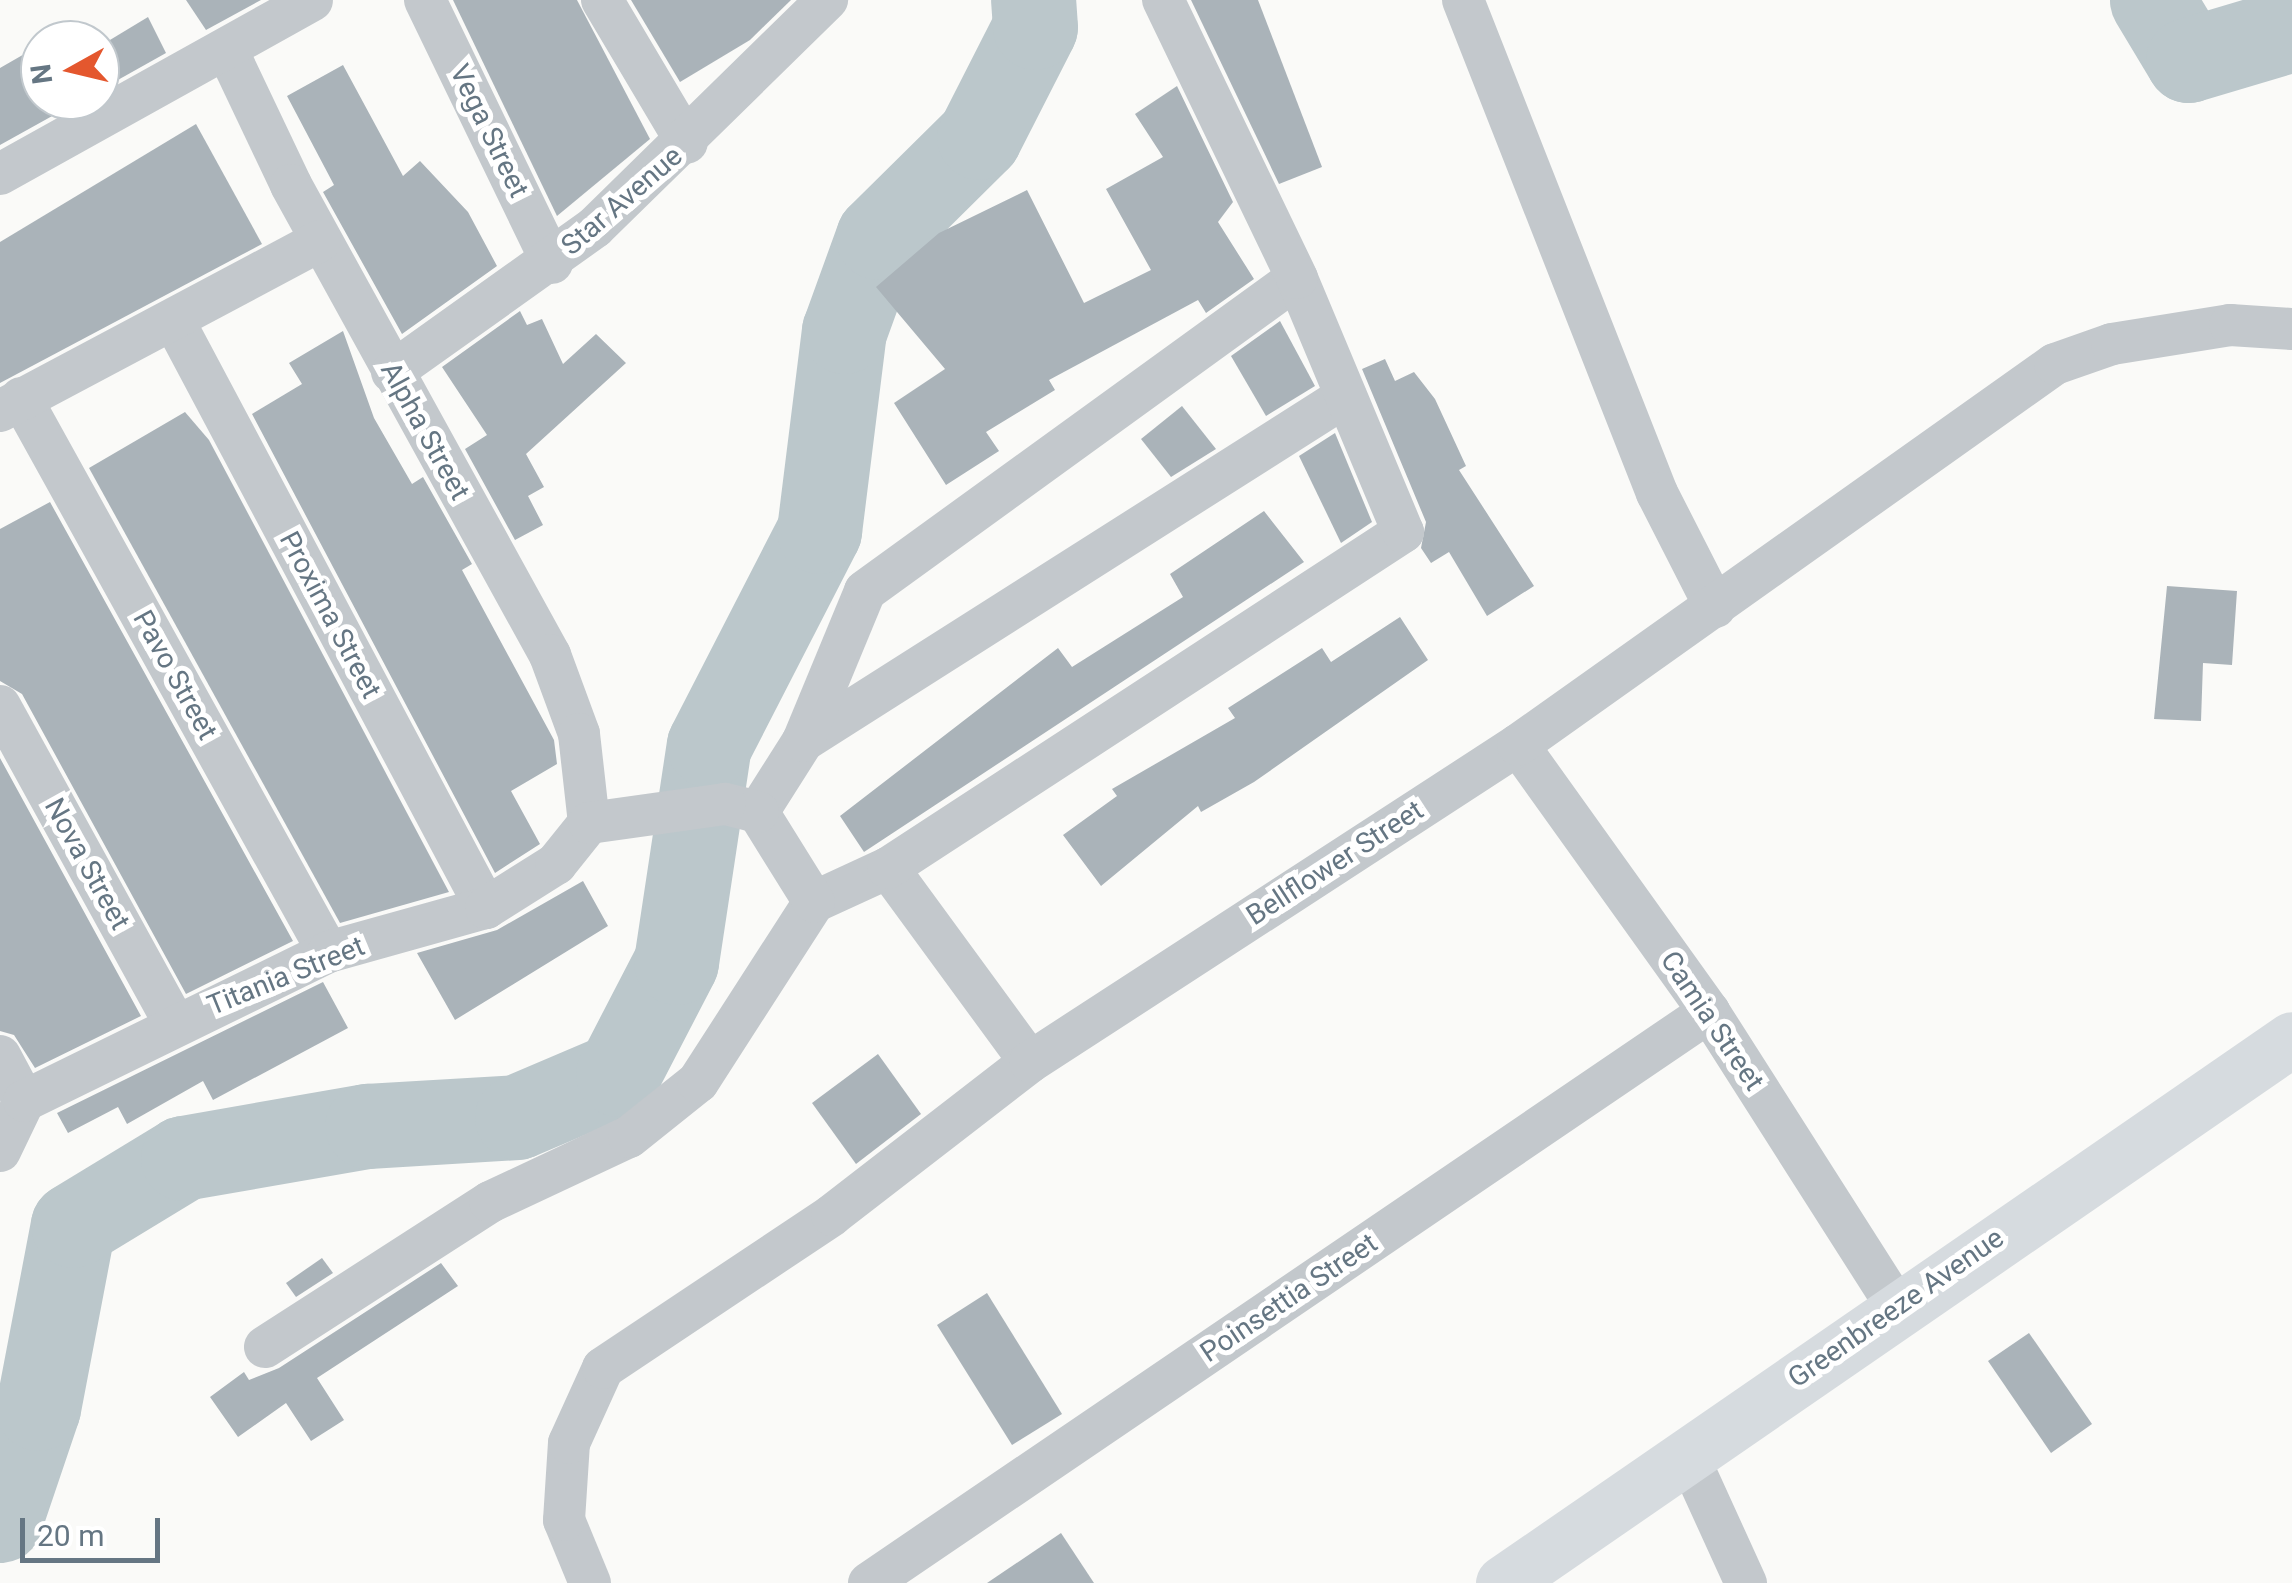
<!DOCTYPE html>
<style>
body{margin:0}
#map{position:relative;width:2292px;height:1583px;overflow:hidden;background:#fafaf8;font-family:Roboto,sans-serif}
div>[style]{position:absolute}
.river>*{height:85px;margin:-42.5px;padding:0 42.5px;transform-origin:42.5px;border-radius:42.5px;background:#bbc7cb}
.building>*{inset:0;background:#aab3b9}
.street>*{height:42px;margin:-21px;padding:0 21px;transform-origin:21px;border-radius:21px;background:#c3c8cc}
.secondary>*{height:55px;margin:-27.5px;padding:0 27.5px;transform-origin:27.5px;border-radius:27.5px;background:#d6dbdf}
span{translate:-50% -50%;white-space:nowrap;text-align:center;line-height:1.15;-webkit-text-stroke:10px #fff;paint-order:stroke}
.street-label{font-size:28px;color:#657683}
.north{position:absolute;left:20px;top:20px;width:100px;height:100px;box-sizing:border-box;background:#fff;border:2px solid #c1c8cd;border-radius:50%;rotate:262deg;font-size:28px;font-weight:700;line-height:40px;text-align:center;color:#657683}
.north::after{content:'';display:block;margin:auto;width:35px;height:45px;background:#e4572e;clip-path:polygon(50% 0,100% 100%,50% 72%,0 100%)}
.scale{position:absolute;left:20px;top:1518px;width:140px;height:45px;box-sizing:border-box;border:5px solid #657683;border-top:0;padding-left:12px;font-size:30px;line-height:35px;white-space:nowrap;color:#657683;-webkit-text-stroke:8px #fff;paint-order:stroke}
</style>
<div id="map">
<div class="river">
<div style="left:2152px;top:0;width:70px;rotate:59deg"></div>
<div style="left:2188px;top:60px;width:109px;rotate:-16.6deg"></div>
<div style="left:0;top:1520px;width:118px;rotate:-71.3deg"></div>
<div style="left:38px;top:1408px;width:186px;rotate:-79.2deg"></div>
<div style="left:73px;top:1225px;width:129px;rotate:-31.3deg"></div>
<div style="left:183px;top:1158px;width:187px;rotate:-9.9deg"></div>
<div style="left:367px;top:1126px;width:150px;rotate:-3.4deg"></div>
<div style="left:517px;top:1117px;width:110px;rotate:-23.1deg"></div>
<div style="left:618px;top:1074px;width:126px;rotate:-62.6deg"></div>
<div style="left:676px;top:962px;width:219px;rotate:-81.4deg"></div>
<div style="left:709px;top:745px;width:241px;rotate:-62.8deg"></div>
<div style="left:819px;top:531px;width:202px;rotate:-82.9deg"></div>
<div style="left:844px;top:331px;width:100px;rotate:-70.1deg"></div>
<div style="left:878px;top:237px;width:142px;rotate:-44.7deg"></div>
<div style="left:979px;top:137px;width:123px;rotate:-63deg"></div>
<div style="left:1035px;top:27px;width:27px;rotate:-94deg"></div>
</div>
<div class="building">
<div style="clip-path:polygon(186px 0,261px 0,206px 30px)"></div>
<div style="clip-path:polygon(453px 0,577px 0,650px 139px,557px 216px)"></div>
<div style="clip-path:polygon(631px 0,791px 0,750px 40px,680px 82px)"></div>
<div style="clip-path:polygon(1191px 0,1258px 0,1322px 167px,1279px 184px)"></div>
<div style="clip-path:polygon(148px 17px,166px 53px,100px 90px,100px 46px)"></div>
<div style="clip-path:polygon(40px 45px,40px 100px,81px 100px,0 145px,0 68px)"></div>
<div style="clip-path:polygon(343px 65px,403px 176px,420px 161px,468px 212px,497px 266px,402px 334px,323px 192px,334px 185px,287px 96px)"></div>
<div style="clip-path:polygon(1177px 86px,1233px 202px,1218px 222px,1254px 279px,1206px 313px,1198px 300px,1049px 380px,1055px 390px,986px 432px,999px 451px,946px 485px,894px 403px,945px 369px,876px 287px,939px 233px,1027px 190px,1084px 303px,1151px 270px,1106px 189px,1163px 157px,1135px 114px)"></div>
<div style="clip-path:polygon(196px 124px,262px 244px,0 383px,0 242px)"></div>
<div style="clip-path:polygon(520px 311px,527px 325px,542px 319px,563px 364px,596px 334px,626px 363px,526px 454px,544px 487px,528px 496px,543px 525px,515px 540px,465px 449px,487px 435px,442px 367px)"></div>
<div style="clip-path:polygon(1280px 321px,1315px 386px,1266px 416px,1231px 356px)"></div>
<div style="clip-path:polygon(343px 331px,374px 418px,412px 484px,423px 477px,472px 564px,462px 570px,554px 740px,557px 764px,511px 791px,540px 844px,495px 873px,252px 414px,302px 384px,289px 363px)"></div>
<div style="clip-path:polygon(1385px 359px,1395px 381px,1414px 372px,1435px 399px,1466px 466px,1459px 470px,1534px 586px,1487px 616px,1449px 552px,1431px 563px,1421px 548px,1426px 522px,1362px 369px)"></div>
<div style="clip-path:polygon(1182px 406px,1216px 449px,1171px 477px,1141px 439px)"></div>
<div style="clip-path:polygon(185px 412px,209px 440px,449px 892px,340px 923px,89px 468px)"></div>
<div style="clip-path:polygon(1335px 433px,1372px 522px,1341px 543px,1299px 456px)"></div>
<div style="clip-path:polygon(50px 502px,293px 941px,186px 994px,22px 694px,0 681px,0 529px)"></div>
<div style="clip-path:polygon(1264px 511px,1304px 562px,864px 852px,840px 816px,1058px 648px,1072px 667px,1183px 597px,1170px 574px)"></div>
<div style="clip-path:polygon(2167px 586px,2237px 591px,2232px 665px,2203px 663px,2201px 721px,2154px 719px)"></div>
<div style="clip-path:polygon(1400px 617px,1428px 660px,1254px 782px,1201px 812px,1198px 806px,1101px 886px,1063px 835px,1117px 796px,1112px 789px,1235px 718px,1228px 708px,1322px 648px,1331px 662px)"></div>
<div style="clip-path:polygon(0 758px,141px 1016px,35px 1068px,14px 1035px,0 1031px)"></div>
<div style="clip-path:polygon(583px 881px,608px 926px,455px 1020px,417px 953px,497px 930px)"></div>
<div style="clip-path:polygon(323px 982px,348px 1028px,213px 1100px,203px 1081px,127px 1124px,118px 1107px,68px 1133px,57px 1113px)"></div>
<div style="clip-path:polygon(878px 1054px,921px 1114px,856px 1164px,812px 1103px)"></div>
<div style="clip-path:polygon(322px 1258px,333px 1273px,296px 1297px,286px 1283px)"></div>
<div style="clip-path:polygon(441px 1263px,458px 1286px,317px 1378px,344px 1420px,311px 1441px,286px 1403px,238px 1437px,210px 1397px,244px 1372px,249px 1380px,279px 1368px)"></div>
<div style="clip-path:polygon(987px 1293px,1062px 1414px,1012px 1445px,937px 1325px)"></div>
<div style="clip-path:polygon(2029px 1333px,2092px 1424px,2051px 1453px,1988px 1361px)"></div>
<div style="clip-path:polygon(1061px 1533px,1094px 1583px,987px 1583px)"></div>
</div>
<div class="street">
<div style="left:425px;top:0;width:292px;rotate:64.2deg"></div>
<div style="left:602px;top:0;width:166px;rotate:59.3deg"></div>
<div style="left:1463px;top:0;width:530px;rotate:68.52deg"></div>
<div style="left:1657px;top:493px;width:128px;rotate:63deg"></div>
<div style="left:227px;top:50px;width:149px;rotate:64.6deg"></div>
<div style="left:291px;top:185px;width:537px;rotate:61.14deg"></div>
<div style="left:550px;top:655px;width:84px;rotate:69.8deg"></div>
<div style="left:579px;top:734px;width:90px;rotate:83.6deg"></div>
<div style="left:0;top:174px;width:357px;rotate:-29.1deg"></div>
<div style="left:174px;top:321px;width:665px;rotate:62.01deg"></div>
<div style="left:392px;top:372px;width:249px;rotate:-35.5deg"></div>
<div style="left:595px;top:227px;width:325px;rotate:-44.4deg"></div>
<div style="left:21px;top:398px;width:633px;rotate:61.01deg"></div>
<div style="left:0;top:411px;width:362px;rotate:-28deg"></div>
<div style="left:0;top:706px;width:362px;rotate:61.2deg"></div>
<div style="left:803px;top:741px;width:643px;rotate:-32.43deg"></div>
<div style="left:1518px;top:745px;width:328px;rotate:54.4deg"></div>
<div style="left:1709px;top:1012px;width:348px;rotate:57.5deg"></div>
<div style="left:758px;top:812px;width:84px;rotate:-57.6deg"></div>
<div style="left:803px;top:741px;width:162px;rotate:-67.5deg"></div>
<div style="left:865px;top:591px;width:533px;rotate:-35.92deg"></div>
<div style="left:888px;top:868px;width:240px;rotate:53.8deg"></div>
<div style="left:814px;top:902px;width:81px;rotate:-24.7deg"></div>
<div style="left:888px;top:868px;width:615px;rotate:-33.12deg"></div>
<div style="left:1403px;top:532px;width:275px;rotate:-112.7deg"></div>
<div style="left:1297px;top:278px;width:309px;rotate:-115.7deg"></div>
<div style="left:0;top:1056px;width:51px;rotate:61.9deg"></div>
<div style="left:0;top:1151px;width:55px;rotate:-64.4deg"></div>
<div style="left:24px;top:1101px;width:339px;rotate:-26.1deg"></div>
<div style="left:328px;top:952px;width:164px;rotate:-15.6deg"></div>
<div style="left:486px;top:908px;width:83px;rotate:-32.2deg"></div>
<div style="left:556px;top:864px;width:53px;rotate:-51.2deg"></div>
<div style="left:265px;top:1347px;width:268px;rotate:-32.8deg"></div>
<div style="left:490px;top:1202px;width:153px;rotate:-25.1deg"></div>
<div style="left:629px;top:1137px;width:88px;rotate:-38.6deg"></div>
<div style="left:698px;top:1082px;width:214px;rotate:-57.2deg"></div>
<div style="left:814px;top:902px;width:106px;rotate:-121.9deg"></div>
<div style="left:758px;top:812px;width:34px;rotate:-166deg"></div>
<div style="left:725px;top:804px;width:137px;rotate:172deg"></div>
<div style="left:1688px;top:1456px;width:140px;rotate:65.5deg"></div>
<div style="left:590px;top:1583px;width:68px;rotate:-112.4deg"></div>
<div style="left:564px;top:1520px;width:77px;rotate:-86.3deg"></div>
<div style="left:569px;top:1443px;width:82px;rotate:-65.6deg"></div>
<div style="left:603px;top:1368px;width:275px;rotate:-33.7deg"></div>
<div style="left:832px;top:1215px;width:250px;rotate:-37.7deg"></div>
<div style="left:1030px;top:1062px;width:582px;rotate:-33.01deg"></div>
<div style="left:1518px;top:745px;width:658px;rotate:-35.36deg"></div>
<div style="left:2055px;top:364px;width:60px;rotate:-19.3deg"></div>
<div style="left:2112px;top:344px;width:120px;rotate:-9.1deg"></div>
<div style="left:2230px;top:325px;width:62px;rotate:3.7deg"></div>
<div style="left:869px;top:1583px;width:1016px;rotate:-34.21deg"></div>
</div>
<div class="secondary">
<div style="left:1503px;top:1583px;width:958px;rotate:-34.59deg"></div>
</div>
<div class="street-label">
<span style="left:489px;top:131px;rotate:64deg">Vega Street</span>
<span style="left:622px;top:201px;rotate:-41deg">Star Avenue</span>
<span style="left:425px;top:431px;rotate:61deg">Alpha Street</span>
<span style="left:330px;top:615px;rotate:62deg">Proxima Street</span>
<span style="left:175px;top:675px;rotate:61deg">Pavo Street</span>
<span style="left:1335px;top:863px;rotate:-33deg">Bellflower Street</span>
<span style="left:87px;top:864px;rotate:61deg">Nova Street</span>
<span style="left:286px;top:976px;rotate:-22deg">Titania Street</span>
<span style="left:1712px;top:1021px;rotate:56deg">Camia Street</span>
<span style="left:1289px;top:1298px;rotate:-34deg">Poinsettia Street</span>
<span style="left:1896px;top:1308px;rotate:-35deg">Greenbreeze Avenue</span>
</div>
<div class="north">N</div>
<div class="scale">20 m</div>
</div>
